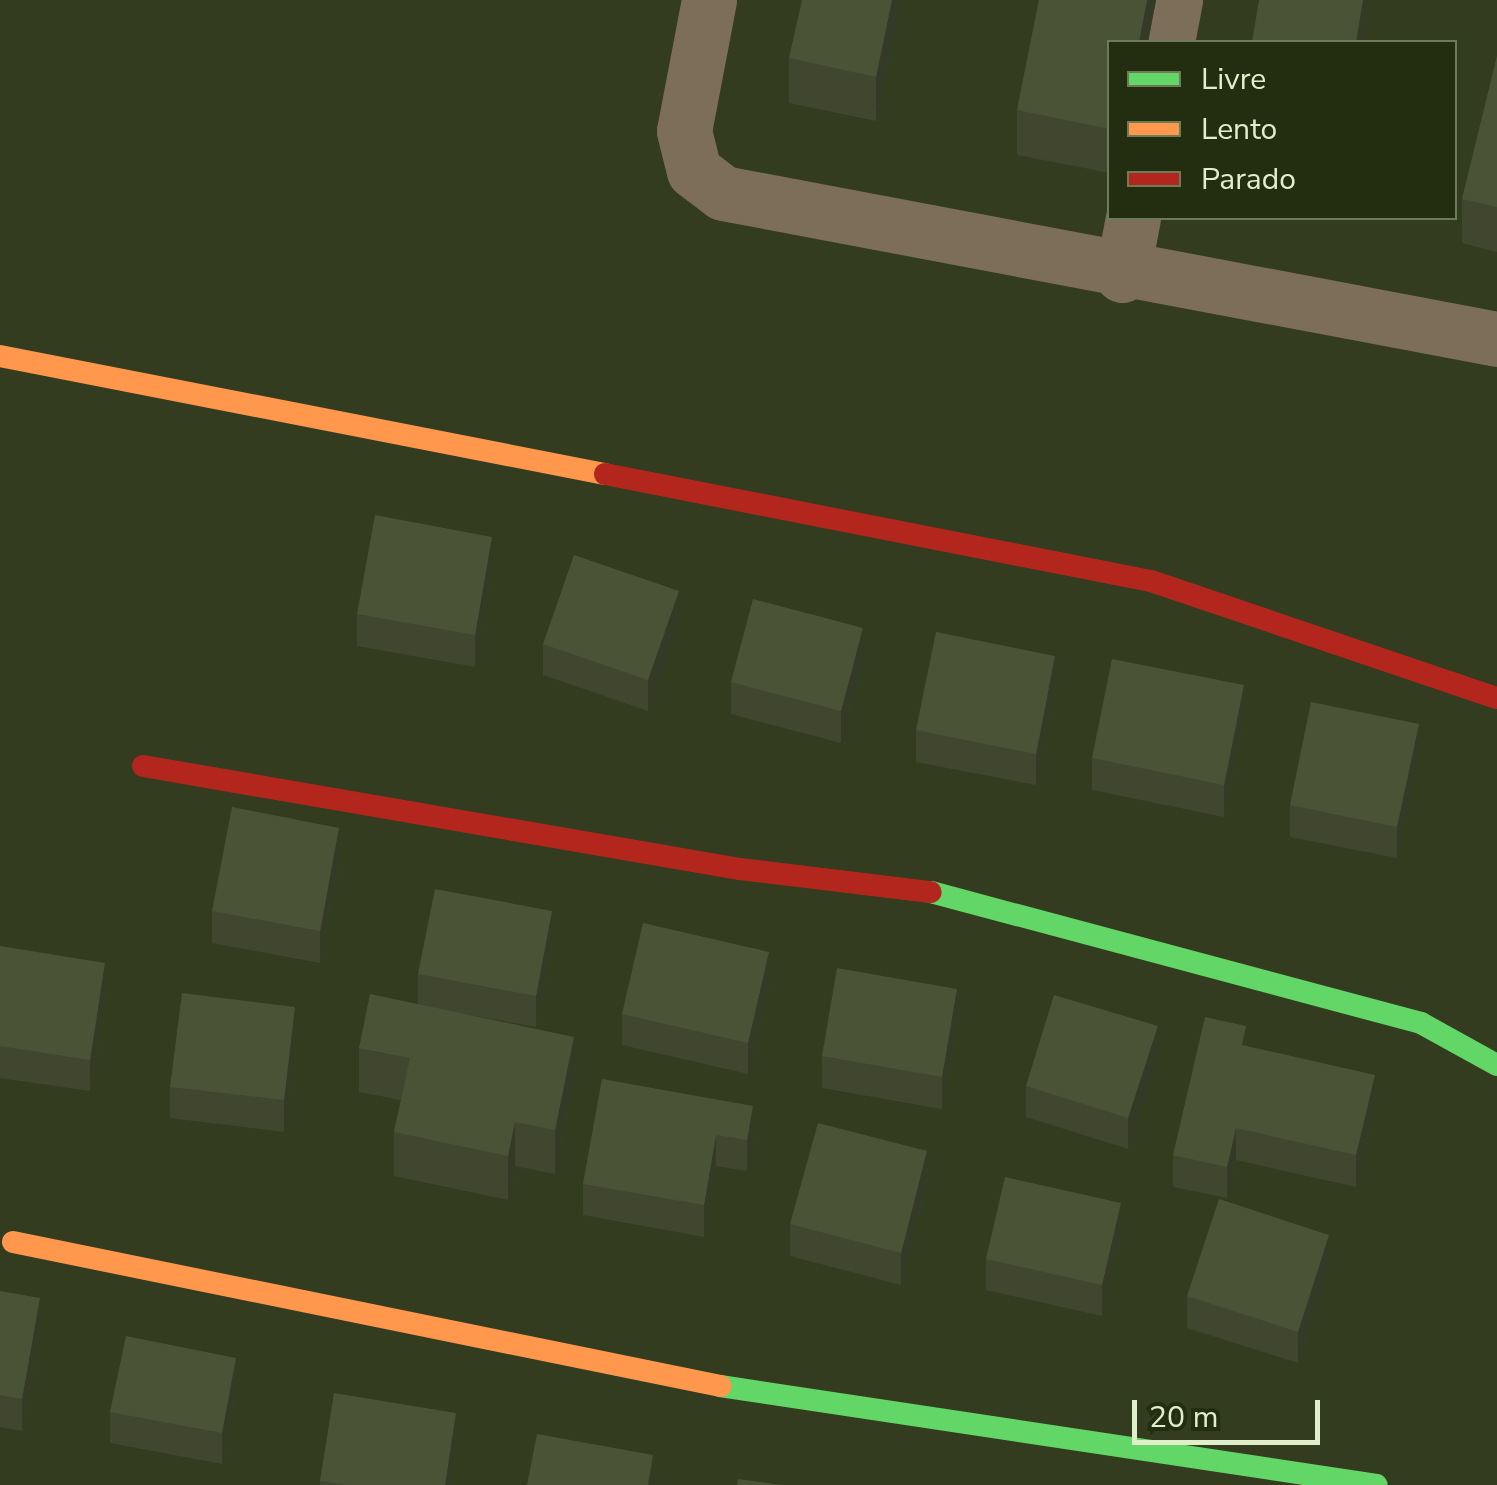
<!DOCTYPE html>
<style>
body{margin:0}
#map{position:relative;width:1497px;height:1485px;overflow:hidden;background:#333c1e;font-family:"Nunito Sans",sans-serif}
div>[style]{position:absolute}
.street>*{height:55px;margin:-27.5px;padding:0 27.5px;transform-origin:27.5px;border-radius:27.5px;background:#7d6e5a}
.fast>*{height:22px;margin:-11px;padding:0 11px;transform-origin:11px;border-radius:11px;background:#63d668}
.slow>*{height:22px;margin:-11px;padding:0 11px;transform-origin:11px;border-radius:11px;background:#ff974d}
.jam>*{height:22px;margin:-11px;padding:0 11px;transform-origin:11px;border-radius:11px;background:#b3261e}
.wall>*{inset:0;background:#40472e}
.shaded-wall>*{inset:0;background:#343a26}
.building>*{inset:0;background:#4b5336}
span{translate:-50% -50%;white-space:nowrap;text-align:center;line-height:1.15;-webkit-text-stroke:8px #232d0f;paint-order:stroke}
.legend{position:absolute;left:1107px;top:40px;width:350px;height:180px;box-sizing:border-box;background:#232d0f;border:2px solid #6f7a59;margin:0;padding:12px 18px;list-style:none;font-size:30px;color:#e0eec9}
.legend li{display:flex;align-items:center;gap:20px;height:50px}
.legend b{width:50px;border:2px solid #6f7a59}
.scale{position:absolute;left:1132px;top:1400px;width:188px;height:45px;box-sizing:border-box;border:5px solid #e0eec9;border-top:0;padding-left:12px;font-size:30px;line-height:35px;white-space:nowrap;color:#e0eec9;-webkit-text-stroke:8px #232d0f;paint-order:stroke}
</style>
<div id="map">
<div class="street">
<div style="left:709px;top:0;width:133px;rotate:100.8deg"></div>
<div style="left:684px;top:131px;width:41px;rotate:76deg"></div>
<div style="left:694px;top:171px;width:36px;rotate:37deg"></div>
<div style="left:723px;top:193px;width:788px;rotate:10.68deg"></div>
<div style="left:1167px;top:42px;width:43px;rotate:-79.2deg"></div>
<div style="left:1122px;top:275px;width:58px;rotate:-79.1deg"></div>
</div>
<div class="fast">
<div style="left:931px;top:892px;width:507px;rotate:14.97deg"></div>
<div style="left:1421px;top:1023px;width:87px;rotate:28.9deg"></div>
<div style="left:720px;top:1386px;width:664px;rotate:8.57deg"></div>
</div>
<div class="slow">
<div style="left:0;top:356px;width:616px;rotate:11.04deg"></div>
<div style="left:13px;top:1242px;width:722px;rotate:11.51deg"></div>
</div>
<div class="jam">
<div style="left:605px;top:474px;width:556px;rotate:11.09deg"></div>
<div style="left:1151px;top:581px;width:365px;rotate:18.7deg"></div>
<div style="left:143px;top:766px;width:606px;rotate:9.79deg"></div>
<div style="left:740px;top:869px;width:192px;rotate:6.9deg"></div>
</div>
<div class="wall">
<div style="clip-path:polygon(902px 0,876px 121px,789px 103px,789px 58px)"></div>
<div style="clip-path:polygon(1039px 0,1156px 0,1148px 42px,1110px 42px,1110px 173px,1017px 155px,1017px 110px)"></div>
<div style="clip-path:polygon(1497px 56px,1497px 252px,1462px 243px,1462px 199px)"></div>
<div style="clip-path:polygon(492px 569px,475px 667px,357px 646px,357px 614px)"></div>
<div style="clip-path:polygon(679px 623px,648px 711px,543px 675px,543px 644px)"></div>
<div style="clip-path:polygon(863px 659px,841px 743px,731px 714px,731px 682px)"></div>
<div style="clip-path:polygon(1055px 687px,1036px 785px,916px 762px,916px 730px)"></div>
<div style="clip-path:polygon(1244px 717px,1224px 817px,1092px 790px,1092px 758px)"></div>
<div style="clip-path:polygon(1419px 755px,1397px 858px,1290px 837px,1290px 805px)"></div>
<div style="clip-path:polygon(339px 859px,320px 963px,212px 943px,212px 911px)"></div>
<div style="clip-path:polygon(552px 943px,536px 1027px,459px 1013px,574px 1082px,555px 1174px,515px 1166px,508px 1200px,394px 1176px,394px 1132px,401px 1100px,359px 1092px,359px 1048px,418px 1004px,418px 974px)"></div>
<div style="clip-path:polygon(0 946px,105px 994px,90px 1091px,0 1078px)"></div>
<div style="clip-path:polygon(769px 984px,748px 1074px,622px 1045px,622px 1014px)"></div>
<div style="clip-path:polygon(957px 1020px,942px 1109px,822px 1088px,822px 1056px)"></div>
<div style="clip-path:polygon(295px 1039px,284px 1132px,170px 1118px,170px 1087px)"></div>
<div style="clip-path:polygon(1246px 1046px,1375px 1107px,1356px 1187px,1236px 1160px,1227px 1198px,1173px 1187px,1173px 1155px)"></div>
<div style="clip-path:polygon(1158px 1058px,1128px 1149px,1026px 1117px,1026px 1086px)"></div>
<div style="clip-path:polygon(602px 1079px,753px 1138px,747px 1171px,716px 1166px,704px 1237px,583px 1215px,583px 1184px)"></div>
<div style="clip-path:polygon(927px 1183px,901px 1285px,790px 1256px,790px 1224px)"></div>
<div style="clip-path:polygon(1121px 1235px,1102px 1316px,986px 1290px,986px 1259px)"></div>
<div style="clip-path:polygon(1329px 1266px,1298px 1363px,1187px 1328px,1187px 1296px)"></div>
<div style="clip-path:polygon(0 1291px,40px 1330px,22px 1431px,0 1427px)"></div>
<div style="clip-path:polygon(236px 1389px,222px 1464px,110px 1443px,110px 1412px)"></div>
<div style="clip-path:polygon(456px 1444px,450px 1485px,320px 1485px,320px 1481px)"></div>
</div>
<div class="shaded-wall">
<div style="clip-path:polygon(892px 0,902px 0,876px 121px,876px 77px)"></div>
<div style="clip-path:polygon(1147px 0,1156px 0,1148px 42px,1139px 42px)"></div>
<div style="clip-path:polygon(1363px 0,1368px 0,1368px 12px,1363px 42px,1356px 42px)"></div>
<div style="clip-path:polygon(492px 537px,492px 569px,475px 667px,475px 635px)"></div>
<div style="clip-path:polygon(679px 591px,679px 623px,648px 711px,648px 680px)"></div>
<div style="clip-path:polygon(863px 628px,863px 659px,841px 743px,841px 711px)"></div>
<div style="clip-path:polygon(1055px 656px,1055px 687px,1036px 785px,1036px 754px)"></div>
<div style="clip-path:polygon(1244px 685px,1244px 717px,1224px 817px,1224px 785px)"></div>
<div style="clip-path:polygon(1419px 724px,1419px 755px,1397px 858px,1397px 827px)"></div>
<div style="clip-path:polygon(339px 828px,339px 859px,320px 963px,320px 931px)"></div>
<div style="clip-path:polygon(552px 911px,552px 943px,536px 1027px,536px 996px)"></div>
<div style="clip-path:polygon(769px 952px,769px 984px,748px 1074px,748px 1043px)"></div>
<div style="clip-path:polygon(105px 963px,105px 994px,90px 1091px,90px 1060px)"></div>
<div style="clip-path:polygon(957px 989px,957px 1020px,942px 1109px,942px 1077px)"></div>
<div style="clip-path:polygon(295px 1007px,295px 1039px,284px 1132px,284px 1100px)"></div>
<div style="clip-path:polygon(1158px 1026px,1158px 1058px,1128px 1149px,1128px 1118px)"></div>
<div style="clip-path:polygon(574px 1037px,574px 1082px,555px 1174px,555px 1130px)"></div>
<div style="clip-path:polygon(1375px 1075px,1375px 1107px,1356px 1187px,1356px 1155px)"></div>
<div style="clip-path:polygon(753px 1106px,753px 1138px,747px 1171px,747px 1140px)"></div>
<div style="clip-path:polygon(515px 1122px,515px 1166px,508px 1200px,508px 1156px)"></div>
<div style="clip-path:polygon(1236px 1128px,1236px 1160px,1227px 1198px,1227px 1167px)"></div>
<div style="clip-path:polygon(716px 1135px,716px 1166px,704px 1237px,704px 1205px)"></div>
<div style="clip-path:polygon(927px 1151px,927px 1183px,901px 1285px,901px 1253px)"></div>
<div style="clip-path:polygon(1121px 1203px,1121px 1235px,1102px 1316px,1102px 1285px)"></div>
<div style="clip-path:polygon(1329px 1235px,1329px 1266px,1298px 1363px,1298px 1332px)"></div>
<div style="clip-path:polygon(40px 1298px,40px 1330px,22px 1431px,22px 1399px)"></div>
<div style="clip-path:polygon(236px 1358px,236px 1389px,222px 1464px,222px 1433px)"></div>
<div style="clip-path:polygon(456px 1413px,456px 1444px,450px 1485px,445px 1485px)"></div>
<div style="clip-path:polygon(653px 1455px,653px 1485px,648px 1485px)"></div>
</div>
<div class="building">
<div style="clip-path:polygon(802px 0,892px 0,876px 77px,789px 58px)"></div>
<div style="clip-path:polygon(1039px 0,1147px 0,1139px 42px,1110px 42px,1110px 129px,1017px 110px)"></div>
<div style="clip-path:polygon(1259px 0,1363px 0,1356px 42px,1252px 42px)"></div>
<div style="clip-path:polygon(1497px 56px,1497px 207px,1462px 199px)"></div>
<div style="clip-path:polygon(375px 515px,492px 537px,475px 635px,357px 614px)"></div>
<div style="clip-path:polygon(574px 555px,679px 591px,648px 680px,543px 644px)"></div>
<div style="clip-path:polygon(753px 599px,863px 628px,841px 711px,731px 682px)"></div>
<div style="clip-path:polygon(936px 632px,1055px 656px,1036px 754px,916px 730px)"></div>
<div style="clip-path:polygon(1112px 659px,1244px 685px,1224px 785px,1092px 758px)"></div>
<div style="clip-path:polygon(1311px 702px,1419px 724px,1397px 827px,1290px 805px)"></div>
<div style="clip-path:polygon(232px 807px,339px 828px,320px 931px,212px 911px)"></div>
<div style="clip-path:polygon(435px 889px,552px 911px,536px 996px,418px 974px)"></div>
<div style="clip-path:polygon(643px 923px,769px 952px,748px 1043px,622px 1014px)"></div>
<div style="clip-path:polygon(0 946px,105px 963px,90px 1060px,0 1046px)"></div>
<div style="clip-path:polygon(837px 968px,957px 989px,942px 1077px,822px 1056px)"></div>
<div style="clip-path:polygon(182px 993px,295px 1007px,284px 1100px,170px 1087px)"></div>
<div style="clip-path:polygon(370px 994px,574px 1037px,555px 1130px,515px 1122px,508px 1156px,394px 1132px,410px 1058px,359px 1048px)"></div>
<div style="clip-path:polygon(1054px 995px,1158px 1026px,1128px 1118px,1026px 1086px)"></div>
<div style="clip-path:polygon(1205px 1017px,1246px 1026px,1242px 1045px,1375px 1075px,1356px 1155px,1236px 1128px,1227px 1167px,1173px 1155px)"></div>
<div style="clip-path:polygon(602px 1079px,753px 1106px,747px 1140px,716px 1135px,704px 1205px,583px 1184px)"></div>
<div style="clip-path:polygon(818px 1123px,927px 1151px,901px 1253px,790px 1224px)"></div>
<div style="clip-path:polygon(1005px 1177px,1121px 1203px,1102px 1285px,986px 1259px)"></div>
<div style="clip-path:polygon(1219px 1199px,1329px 1235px,1298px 1332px,1187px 1296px)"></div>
<div style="clip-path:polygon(0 1291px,40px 1298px,22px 1399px,0 1395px)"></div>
<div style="clip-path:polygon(126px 1336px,236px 1358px,222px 1433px,110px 1412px)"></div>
<div style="clip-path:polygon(334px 1393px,456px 1413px,445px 1485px,346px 1485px,320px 1481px)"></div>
<div style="clip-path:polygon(537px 1434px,653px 1455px,648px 1485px,527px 1485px)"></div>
<div style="clip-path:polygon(738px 1479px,783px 1485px,737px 1485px)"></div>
</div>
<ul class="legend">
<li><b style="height:12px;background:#63d668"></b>Livre</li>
<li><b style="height:12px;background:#ff974d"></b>Lento</li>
<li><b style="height:12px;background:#b3261e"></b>Parado</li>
</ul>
<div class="scale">20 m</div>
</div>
